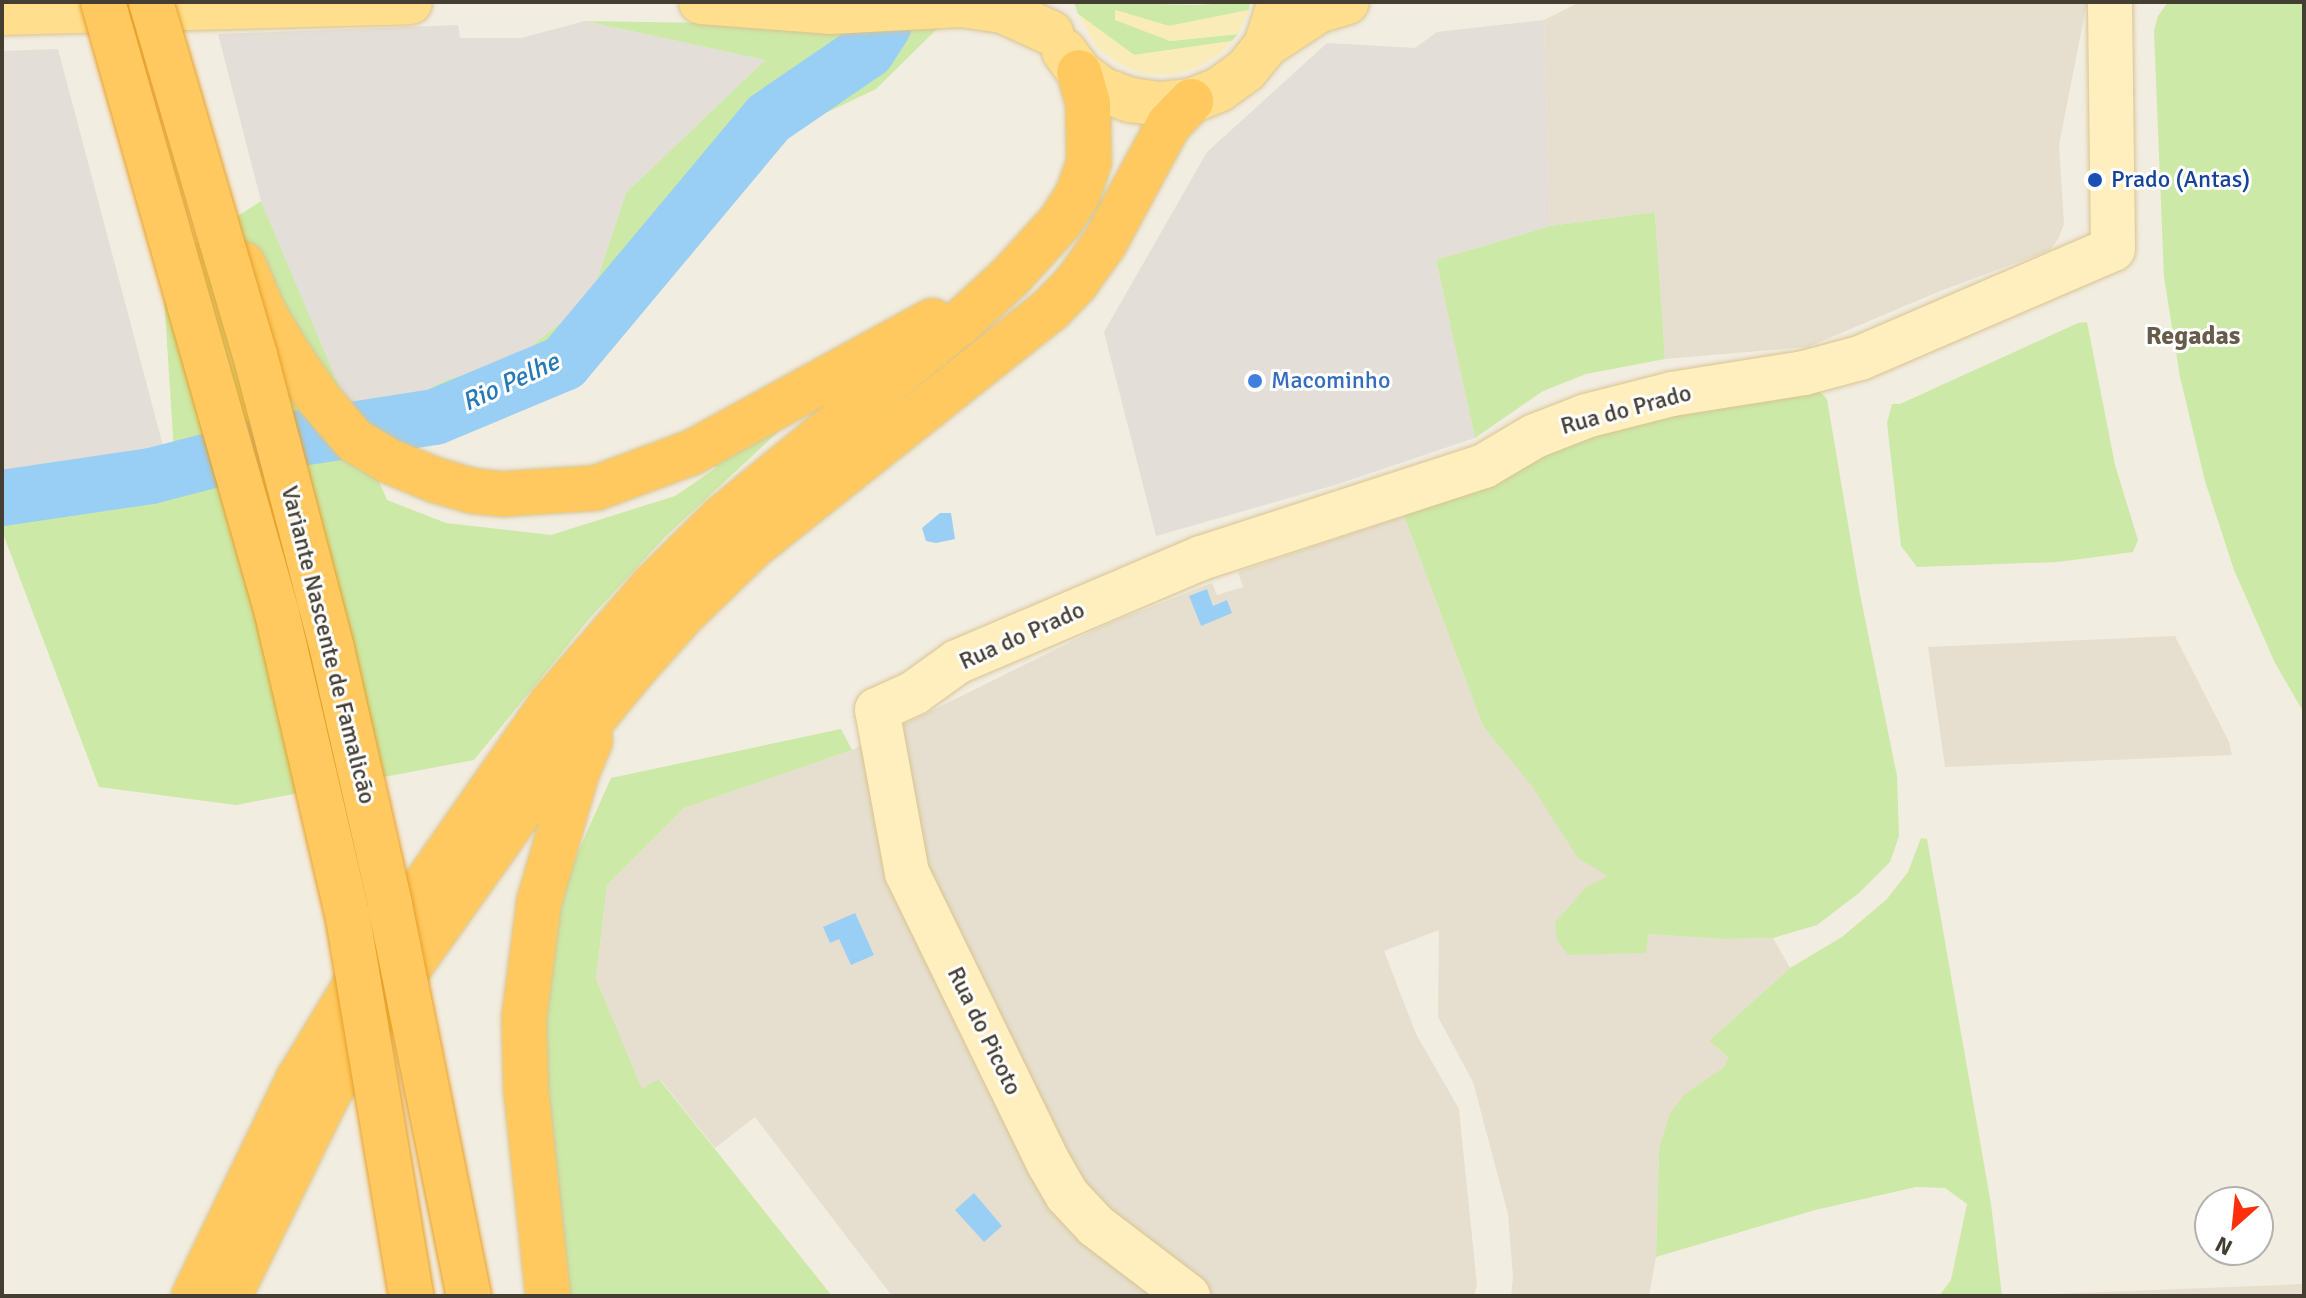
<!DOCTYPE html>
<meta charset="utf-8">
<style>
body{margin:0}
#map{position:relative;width:2306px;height:1298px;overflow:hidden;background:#f2ede1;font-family:Signika,sans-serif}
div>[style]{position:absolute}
.residential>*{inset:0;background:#e6dfcf}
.industrial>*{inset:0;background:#e3ded7}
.green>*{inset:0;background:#cce9a7}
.sand>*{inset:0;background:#faecb9}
.water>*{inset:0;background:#99cff4}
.river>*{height:56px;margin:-28px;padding:0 28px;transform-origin:28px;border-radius:28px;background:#99cff4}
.roads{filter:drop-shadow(0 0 2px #d8c490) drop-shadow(0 0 2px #d8c490)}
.secondary>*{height:44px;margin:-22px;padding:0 22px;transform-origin:22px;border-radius:22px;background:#ffefbe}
.primary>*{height:44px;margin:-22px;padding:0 22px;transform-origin:22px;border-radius:22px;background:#ffde8d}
.highway>*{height:44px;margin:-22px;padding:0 22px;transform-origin:22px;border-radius:22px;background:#ffc95f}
.bridges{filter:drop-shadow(0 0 2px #e69f28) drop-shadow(0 0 2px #e69f28)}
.highway-bridge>*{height:44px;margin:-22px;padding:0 22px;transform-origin:22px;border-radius:22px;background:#ffc95f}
.dots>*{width:22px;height:22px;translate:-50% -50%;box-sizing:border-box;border:4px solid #fff;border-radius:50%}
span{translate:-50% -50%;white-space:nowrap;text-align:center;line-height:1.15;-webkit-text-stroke:6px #fff;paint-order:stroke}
.transit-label{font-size:24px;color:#164399}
.left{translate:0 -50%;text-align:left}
.shop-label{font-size:24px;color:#366cbe}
.street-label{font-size:24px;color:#433d32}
.neighbourhood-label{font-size:26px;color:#675b49;font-weight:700}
.water-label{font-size:26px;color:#2679b4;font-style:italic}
.frame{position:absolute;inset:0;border:4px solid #433d32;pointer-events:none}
.north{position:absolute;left:2194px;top:1186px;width:80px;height:80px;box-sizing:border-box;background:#fff;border:2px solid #b4b1ad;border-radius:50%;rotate:207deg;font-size:22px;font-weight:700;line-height:32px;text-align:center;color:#433d32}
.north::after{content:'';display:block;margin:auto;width:28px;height:36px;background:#ff2f0b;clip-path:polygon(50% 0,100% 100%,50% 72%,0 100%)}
</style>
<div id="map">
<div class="residential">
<div style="clip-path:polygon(1580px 2px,2087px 2px,2059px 145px,2064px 224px,2058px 239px,2050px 250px,1938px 292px,1808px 347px,1665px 359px,1655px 212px,1550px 226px,1544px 20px)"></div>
<div style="clip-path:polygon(1404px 516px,1483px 726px,1609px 876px,1574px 954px,1647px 934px,1723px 939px,1773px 938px,1790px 968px,1709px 1041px,1728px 1057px,1724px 1067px,1686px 1094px,1659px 1150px,1656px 1257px,1649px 1296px,1511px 1296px,1513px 1277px,1508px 1214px,1473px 1082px,1438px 1017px,1439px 930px,1384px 951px,1416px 1034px,1459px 1109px,1477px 1285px,1474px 1296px,892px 1296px,755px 1117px,715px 1148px,660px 1079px,642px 1090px,596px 979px,607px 885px,684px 808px,852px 750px,1105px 625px,1212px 583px,1217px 595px,1243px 587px,1238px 572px)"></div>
<div style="clip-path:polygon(2175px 636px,2229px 742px,2232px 755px,1945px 767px,1928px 647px)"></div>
<div style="clip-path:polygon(2304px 1284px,2304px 1296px,2002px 1296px)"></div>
</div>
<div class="industrial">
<div style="clip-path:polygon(1544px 20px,1550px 226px,1436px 260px,1475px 438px,1335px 485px,1156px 536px,1104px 332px,1207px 152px,1327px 43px,1415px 48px,1437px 32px)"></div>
<div style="clip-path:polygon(585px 21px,765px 60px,626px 193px,591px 298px,513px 361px,446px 380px,355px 427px,261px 201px,218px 34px,458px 25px,460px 38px,521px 38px)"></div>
<div style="clip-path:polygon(58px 49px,163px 446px,2px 473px,2px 51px)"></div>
</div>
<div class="green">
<div style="clip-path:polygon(1074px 2px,1196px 5px,1250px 2px,1249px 10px,1169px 26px,1115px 10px,1170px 41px,1238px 34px,1232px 41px,1134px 55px,1078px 14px)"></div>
<div style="clip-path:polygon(2168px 2px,2304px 2px,2304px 713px,2275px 663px,2234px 570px,2205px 481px,2180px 377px,2164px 277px,2154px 31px,2158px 16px)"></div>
<div style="clip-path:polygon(585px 21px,939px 27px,876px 89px,790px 130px,712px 206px,620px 320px,578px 363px,528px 391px,432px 435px,356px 427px,387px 500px,446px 523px,551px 535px,675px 496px,716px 468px,710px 458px,809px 403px,664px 538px,590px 618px,474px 760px,236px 805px,99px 787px,2px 531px,2px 483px,174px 452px,162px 265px,261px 201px,356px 427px,446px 380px,513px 361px,591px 298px,626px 193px,765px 60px)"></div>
<div style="clip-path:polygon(1655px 212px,1665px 359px,1586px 374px,1543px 391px,1475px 438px,1436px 260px,1550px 226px)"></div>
<div style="clip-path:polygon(2087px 322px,2115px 465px,2138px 540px,2133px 552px,2058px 562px,1917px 567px,1901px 546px,1887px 423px,1892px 404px,1900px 404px,2078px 323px)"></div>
<div style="clip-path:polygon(1818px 390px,1827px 399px,1859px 589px,1897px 776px,1899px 836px,1890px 862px,1859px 893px,1817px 925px,1773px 938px,1723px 939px,1648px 934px,1646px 953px,1568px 955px,1557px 940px,1555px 923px,1586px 887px,1608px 876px,1578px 858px,1531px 785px,1483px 726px,1404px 516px,1604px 427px)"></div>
<div style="clip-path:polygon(841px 729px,852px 750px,684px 808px,607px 885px,596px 979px,642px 1089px,659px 1079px,832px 1296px,565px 1296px,540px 1029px,552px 910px,611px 778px)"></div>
<div style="clip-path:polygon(1921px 838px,1927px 839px,1991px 1204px,2002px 1296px,1939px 1296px,1951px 1280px,1967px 1204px,1945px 1188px,1916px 1187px,1815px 1210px,1656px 1257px,1659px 1149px,1670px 1113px,1685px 1094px,1724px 1067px,1728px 1057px,1709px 1041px,1790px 968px,1842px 937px,1886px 900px,1908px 872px)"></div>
</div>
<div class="sand">
<div style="clip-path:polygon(1115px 10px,1169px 26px,1249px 10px,1238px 34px,1170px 41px,1115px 20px)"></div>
<div style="clip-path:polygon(1078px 14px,1134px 55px,1232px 41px,1220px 54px,1197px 68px,1171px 75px,1144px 74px,1119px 64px,1097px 48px)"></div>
</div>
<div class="water">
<div style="clip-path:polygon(940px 513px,951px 513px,955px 539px,936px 543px,926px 541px,922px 528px)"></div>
<div style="clip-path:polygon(1207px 589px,1213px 606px,1227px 600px,1232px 613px,1201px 626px,1189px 596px)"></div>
<div style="clip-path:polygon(855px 913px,874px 955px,851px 965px,839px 939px,830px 943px,823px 927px)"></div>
<div style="clip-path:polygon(974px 1193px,1002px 1226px,984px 1242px,955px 1210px)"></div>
</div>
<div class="river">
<div style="left:2px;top:498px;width:151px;rotate:-8.4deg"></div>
<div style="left:151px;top:476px;width:148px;rotate:-14.5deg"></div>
<div style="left:294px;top:439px;width:143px;rotate:-8.9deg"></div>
<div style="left:435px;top:417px;width:140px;rotate:-22.7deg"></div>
<div style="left:564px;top:363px;width:319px;rotate:-50.1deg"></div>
<div style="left:769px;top:118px;width:119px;rotate:-34.4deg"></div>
<div style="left:867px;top:51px;width:30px;rotate:-57deg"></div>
</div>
<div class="roads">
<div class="secondary">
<div style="left:1188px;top:1296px;width:116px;rotate:-142.7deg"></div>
<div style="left:1096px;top:1226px;width:42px;rotate:-133.1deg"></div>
<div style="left:1067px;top:1195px;width:36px;rotate:-120deg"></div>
<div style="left:1049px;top:1164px;width:324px;rotate:-116deg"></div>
<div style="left:907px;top:873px;width:166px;rotate:-100.4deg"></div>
<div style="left:877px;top:710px;width:41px;rotate:-24.7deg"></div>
<div style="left:914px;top:693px;width:53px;rotate:-35.8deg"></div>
<div style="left:957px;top:662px;width:265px;rotate:-23.1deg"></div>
<div style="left:1201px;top:558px;width:298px;rotate:-18deg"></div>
<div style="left:1484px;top:466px;width:59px;rotate:-30.5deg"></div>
<div style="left:1535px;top:436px;width:55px;rotate:-21.4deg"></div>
<div style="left:1586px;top:416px;width:89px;rotate:-14.3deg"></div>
<div style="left:1672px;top:394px;width:134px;rotate:-9deg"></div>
<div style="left:1804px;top:373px;width:58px;rotate:-15deg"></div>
<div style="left:1860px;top:358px;width:275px;rotate:-23.3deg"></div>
<div style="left:2113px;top:249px;width:247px;rotate:-90.7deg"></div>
</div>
<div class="primary">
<div style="left:701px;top:2px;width:129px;rotate:4.4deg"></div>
<div style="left:830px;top:12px;width:131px;rotate:-3.1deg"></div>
<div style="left:961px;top:5px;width:42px;rotate:8.1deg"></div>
<div style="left:1003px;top:11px;width:53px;rotate:24.6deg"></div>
<div style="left:2px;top:13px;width:408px;rotate:-1.5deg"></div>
<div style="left:1266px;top:45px;width:62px;rotate:-33.2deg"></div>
<div style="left:1318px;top:11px;width:30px;rotate:-17deg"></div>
<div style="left:1064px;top:51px;width:26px;rotate:54deg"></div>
<div style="left:1079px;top:72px;width:30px;rotate:37deg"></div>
<div style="left:1103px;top:90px;width:30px;rotate:20deg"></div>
<div style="left:1131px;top:100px;width:30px;rotate:8deg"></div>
<div style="left:1161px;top:104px;width:30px;rotate:-6deg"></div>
<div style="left:1191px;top:101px;width:31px;rotate:-22deg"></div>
<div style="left:1220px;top:89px;width:32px;rotate:-36deg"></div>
<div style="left:1246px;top:70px;width:32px;rotate:-51deg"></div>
<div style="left:1266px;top:45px;width:45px;rotate:-72deg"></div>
</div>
<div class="highway">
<div style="left:243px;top:264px;width:53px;rotate:66.8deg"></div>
<div style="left:264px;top:313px;width:45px;rotate:59.5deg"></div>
<div style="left:287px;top:352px;width:55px;rotate:56deg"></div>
<div style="left:318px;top:398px;width:55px;rotate:49.4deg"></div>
<div style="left:354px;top:440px;width:41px;rotate:31deg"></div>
<div style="left:389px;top:461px;width:50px;rotate:22.4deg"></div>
<div style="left:435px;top:480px;width:40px;rotate:16deg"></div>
<div style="left:473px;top:491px;width:30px;rotate:6deg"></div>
<div style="left:503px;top:494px;width:93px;rotate:-3.7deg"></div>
<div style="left:596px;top:488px;width:103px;rotate:-20.4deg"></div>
<div style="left:693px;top:452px;width:273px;rotate:-28.7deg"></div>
<div style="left:194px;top:1296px;width:240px;rotate:-64.3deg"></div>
<div style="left:298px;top:1080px;width:116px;rotate:-58.8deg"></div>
<div style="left:358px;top:981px;width:338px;rotate:-55.1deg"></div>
<div style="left:551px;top:704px;width:156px;rotate:-49.2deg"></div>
<div style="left:653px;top:586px;width:98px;rotate:-44.6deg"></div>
<div style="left:723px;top:517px;width:305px;rotate:-39.3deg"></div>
<div style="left:959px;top:324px;width:71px;rotate:-42.7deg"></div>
<div style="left:1011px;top:276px;width:74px;rotate:-47.7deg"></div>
<div style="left:1061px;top:221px;width:32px;rotate:-58deg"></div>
<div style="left:1078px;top:194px;width:34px;rotate:-71deg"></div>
<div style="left:1089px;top:162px;width:59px;rotate:-91deg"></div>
<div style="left:1088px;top:103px;width:32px;rotate:-106deg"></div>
<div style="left:229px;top:1296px;width:223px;rotate:-63.9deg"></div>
<div style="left:327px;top:1096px;width:91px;rotate:-59.5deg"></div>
<div style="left:373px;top:1018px;width:285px;rotate:-54.6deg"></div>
<div style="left:538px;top:786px;width:149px;rotate:-50.7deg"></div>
<div style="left:632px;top:671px;width:75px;rotate:-48.2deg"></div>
<div style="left:682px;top:615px;width:99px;rotate:-44.2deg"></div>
<div style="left:753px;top:546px;width:379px;rotate:-38.5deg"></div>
<div style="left:1050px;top:310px;width:37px;rotate:-46deg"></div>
<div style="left:1076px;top:283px;width:48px;rotate:-54.3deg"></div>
<div style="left:1104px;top:244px;width:136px;rotate:-61.6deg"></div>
<div style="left:1169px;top:124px;width:32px;rotate:-46deg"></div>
<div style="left:548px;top:1296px;width:207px;rotate:-96.1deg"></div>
<div style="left:526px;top:1090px;width:72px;rotate:-91.6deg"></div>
<div style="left:524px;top:1018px;width:117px;rotate:-82.6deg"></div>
<div style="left:539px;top:902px;width:135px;rotate:-73.7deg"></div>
<div style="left:577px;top:772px;width:34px;rotate:-67deg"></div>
</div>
</div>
<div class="bridges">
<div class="highway-bridge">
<div style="left:103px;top:2px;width:635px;rotate:74.1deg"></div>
<div style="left:277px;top:613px;width:313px;rotate:76.9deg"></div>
<div style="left:348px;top:918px;width:383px;rotate:80.5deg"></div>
<div style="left:151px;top:2px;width:368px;rotate:73.6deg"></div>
<div style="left:255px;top:355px;width:304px;rotate:75.3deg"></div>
<div style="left:332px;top:649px;width:262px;rotate:77.2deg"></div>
<div style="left:390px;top:905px;width:399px;rotate:78.6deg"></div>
</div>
</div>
<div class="dots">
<div style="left:2095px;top:180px;background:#1a4fb4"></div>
<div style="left:1255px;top:381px;background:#3f7fe0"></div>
</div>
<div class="transit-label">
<span class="left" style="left:2111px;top:180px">Prado (Antas)</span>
</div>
<div class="shop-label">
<span class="left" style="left:1271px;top:381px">Macominho</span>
</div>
<div class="street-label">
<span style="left:1626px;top:410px;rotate:-15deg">Rua do Prado</span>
<span style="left:1022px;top:636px;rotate:-24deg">Rua do Prado</span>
<span style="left:328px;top:645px;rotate:76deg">Variante Nascente de Famalicão</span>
<span style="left:984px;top:1031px;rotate:64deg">Rua do Picoto</span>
</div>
<div class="neighbourhood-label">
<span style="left:2193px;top:337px">Regadas</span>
</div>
<div class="water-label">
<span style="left:511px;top:383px;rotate:-25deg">Rio Pelhe</span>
</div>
<div class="frame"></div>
<div class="north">N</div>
</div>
